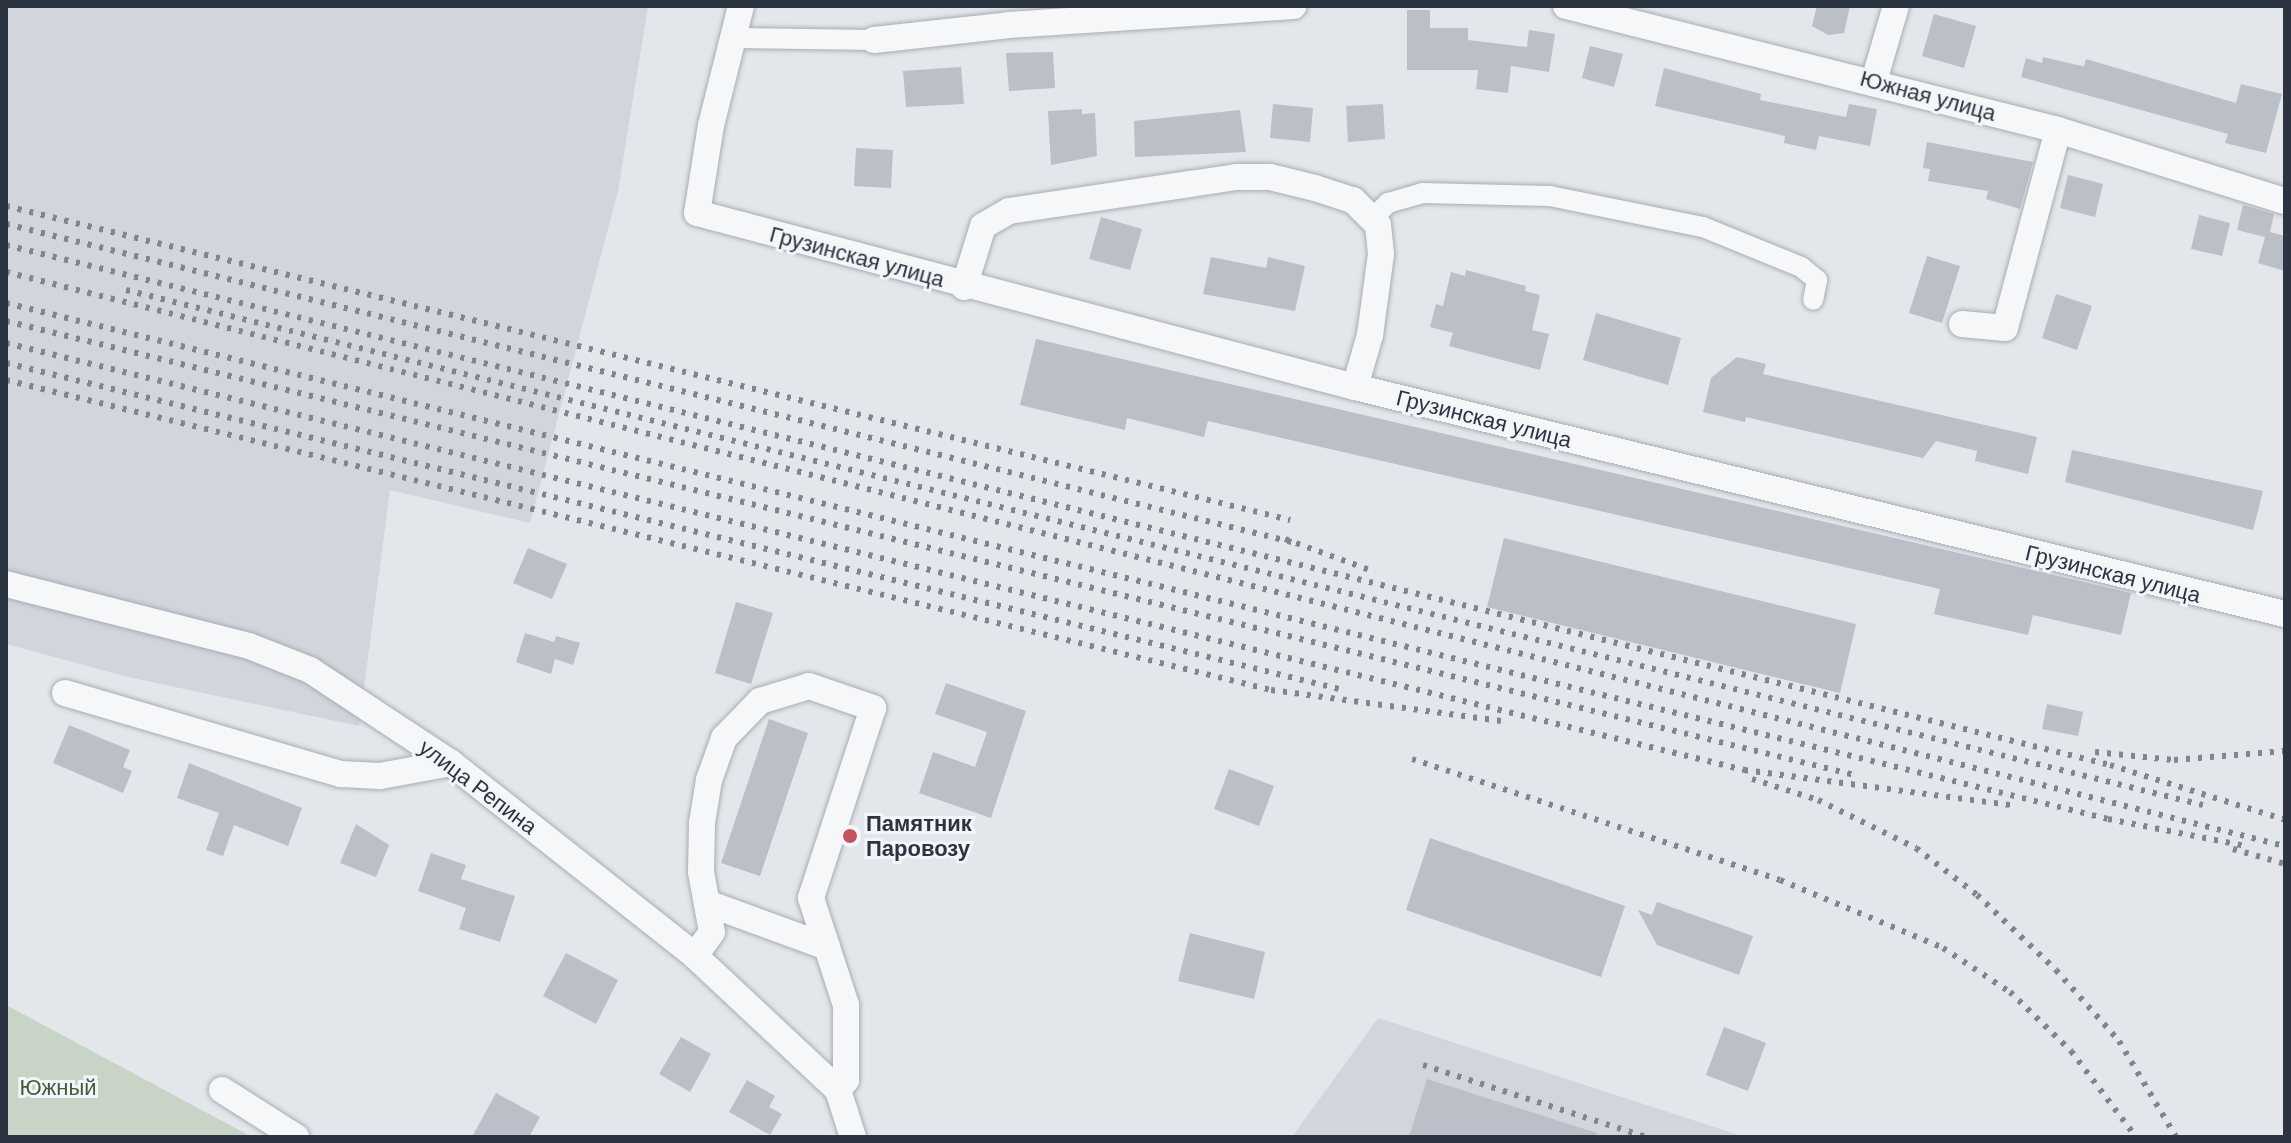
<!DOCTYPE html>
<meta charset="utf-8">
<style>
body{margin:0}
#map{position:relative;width:2291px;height:1143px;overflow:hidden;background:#e3e6ea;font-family:"DM Sans",sans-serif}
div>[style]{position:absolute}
.built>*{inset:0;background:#d2d5dc}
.green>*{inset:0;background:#c8d4c5}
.building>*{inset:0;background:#bbbfc7}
.roads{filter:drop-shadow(0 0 2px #a8adb4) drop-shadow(0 0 2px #a8adb4)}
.pedestrian>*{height:20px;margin:-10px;padding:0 10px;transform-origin:10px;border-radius:10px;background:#f6f7f9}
.minor>*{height:26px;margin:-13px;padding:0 13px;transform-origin:13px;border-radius:13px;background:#f6f7f9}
.rail>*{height:6px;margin-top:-3px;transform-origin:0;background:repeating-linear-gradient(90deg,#7e8593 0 4px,transparent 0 12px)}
.dots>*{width:22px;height:22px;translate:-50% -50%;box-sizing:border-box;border:4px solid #f3f5f8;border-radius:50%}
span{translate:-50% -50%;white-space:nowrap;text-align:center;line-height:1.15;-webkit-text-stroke:6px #f3f5f8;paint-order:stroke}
.street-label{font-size:22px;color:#2c3341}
.poi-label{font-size:22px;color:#2c3341;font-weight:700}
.left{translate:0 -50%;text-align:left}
.park-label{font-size:22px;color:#405c3b}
.frame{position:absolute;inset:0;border:8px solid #2c3341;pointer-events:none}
</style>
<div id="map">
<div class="built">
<div style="clip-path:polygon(6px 6px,648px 6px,618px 191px,530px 523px,390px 490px,359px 726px,128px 677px,6px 644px)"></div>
<div style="clip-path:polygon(1378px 1018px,1745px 1137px,1292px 1137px)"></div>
</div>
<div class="green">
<div style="clip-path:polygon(6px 1005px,252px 1137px,6px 1137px)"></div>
</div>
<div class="building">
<div style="clip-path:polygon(1817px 6px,1850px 6px,1844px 33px,1828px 35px,1812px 26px)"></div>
<div style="clip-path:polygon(1407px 10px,1430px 10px,1430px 28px,1468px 28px,1468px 40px,1527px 47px,1529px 30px,1555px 34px,1549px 72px,1511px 66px,1508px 93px,1476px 89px,1478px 70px,1407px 70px)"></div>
<div style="clip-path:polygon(1934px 14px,1976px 26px,1964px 68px,1922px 56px)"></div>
<div style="clip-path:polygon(1590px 46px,1623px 54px,1614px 87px,1582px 78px)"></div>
<div style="clip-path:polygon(1053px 52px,1055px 88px,1009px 91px,1006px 53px)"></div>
<div style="clip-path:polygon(2043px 57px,2077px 65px,2084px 66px,2086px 59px,2236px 103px,2241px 84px,2282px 94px,2266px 153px,2225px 143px,2228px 134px,2021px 77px,2026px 58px,2042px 63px)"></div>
<div style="clip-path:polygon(961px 67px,964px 104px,906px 107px,903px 71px)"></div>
<div style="clip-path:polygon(1664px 68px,1761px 94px,1760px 100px,1846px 117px,1849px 104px,1877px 109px,1870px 146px,1819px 136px,1816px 150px,1784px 143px,1785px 136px,1655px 106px)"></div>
<div style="clip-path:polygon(1273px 104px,1313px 108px,1310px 142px,1270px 138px)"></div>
<div style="clip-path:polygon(1383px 104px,1385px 139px,1348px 142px,1346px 106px)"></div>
<div style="clip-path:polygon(1082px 109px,1082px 114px,1095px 113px,1097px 156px,1051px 165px,1048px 111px)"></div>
<div style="clip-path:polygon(1240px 110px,1246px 152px,1135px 157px,1134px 121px)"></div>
<div style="clip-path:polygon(1927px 142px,2033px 162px,2020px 209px,1986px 199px,1988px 191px,1928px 181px,1930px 169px,1923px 168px)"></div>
<div style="clip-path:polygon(856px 148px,893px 150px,891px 188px,854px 186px)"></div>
<div style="clip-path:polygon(2068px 175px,2103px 184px,2095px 217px,2060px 208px)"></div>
<div style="clip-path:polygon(2243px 205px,2274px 214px,2270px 232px,2285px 236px,2285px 271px,2258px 263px,2265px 237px,2237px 230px)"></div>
<div style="clip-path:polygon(2199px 215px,2230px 223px,2222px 256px,2191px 249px)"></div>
<div style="clip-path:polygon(1101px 217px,1142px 229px,1130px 270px,1089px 259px)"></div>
<div style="clip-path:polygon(1927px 256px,1960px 266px,1942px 323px,1909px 313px)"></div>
<div style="clip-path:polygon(1211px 257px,1266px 268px,1268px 257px,1305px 266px,1295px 311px,1203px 294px)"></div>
<div style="clip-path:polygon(1466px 270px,1526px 286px,1525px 291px,1540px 295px,1532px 330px,1549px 334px,1540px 370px,1449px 346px,1453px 333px,1430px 327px,1436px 304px,1443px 306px,1451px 272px,1465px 276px)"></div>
<div style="clip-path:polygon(2056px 294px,2092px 306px,2077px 350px,2042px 338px)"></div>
<div style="clip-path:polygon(1596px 313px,1681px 338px,1668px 385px,1583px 360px)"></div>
<div style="clip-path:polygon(1036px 339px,2131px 593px,2121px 635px,2033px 615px,2028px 635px,1934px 614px,1940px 589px,1208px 421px,1204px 437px,1127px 418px,1125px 430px,1020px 405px)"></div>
<div style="clip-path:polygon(1737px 357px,1766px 364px,1763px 374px,2037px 437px,2028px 474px,1975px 461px,1977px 451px,1936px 441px,1923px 458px,1746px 417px,1745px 422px,1703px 412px,1711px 378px)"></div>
<div style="clip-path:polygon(2072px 450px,2263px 491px,2253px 530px,2065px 482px)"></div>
<div style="clip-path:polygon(1504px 538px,1856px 624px,1840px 693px,1487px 607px)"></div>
<div style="clip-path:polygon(528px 548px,567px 564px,552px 599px,513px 583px)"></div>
<div style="clip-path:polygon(736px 602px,773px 613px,751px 684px,715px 673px)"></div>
<div style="clip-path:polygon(525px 633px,554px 642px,556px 636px,580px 643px,573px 665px,555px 659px,551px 674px,516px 662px)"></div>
<div style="clip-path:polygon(946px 683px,1026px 711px,991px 818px,919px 793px,933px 752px,975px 767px,987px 732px,935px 714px)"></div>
<div style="clip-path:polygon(2047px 704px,2083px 712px,2078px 736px,2042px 729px)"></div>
<div style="clip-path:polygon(769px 719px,808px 733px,760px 876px,721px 863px)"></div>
<div style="clip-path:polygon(69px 725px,130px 750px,123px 767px,132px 771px,123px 793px,53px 763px)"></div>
<div style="clip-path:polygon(189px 763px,302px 808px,288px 846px,234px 825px,223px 856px,206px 850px,219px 813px,177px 798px)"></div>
<div style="clip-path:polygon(1229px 769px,1274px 786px,1259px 826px,1214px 809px)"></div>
<div style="clip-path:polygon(356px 824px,389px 845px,376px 877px,340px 863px)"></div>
<div style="clip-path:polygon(1430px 838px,1625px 906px,1601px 977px,1406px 910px)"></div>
<div style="clip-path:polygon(431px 853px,466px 865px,461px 879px,515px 896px,500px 942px,459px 929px,466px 908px,418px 891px)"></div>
<div style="clip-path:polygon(1657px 902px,1753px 936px,1739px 975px,1657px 945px,1638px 910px,1652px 915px)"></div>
<div style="clip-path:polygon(1190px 933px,1265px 952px,1254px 999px,1178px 981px)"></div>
<div style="clip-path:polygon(566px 953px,618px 980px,596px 1024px,543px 996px)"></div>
<div style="clip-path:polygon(1724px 1027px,1766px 1043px,1748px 1091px,1706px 1075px)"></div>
<div style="clip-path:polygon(681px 1037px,711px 1054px,690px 1092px,659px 1074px)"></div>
<div style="clip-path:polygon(1427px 1079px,1597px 1133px,1596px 1137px,1409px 1137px)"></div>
<div style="clip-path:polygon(747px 1080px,775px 1096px,769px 1107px,782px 1114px,770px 1135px,729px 1112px)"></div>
<div style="clip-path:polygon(496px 1093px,540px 1117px,529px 1137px,472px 1137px)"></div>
</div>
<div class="roads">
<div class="pedestrian">
<div style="left:736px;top:38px;width:138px;rotate:0.8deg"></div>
<div style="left:1372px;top:219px;width:23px;rotate:-45deg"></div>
<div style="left:1388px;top:203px;width:35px;rotate:-16deg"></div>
<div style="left:1422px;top:193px;width:128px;rotate:1.3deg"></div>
<div style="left:1550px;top:196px;width:156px;rotate:11.5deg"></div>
<div style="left:1703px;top:227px;width:106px;rotate:22.2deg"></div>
<div style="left:1801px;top:267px;width:21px;rotate:39deg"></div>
<div style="left:1817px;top:280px;width:20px;rotate:101deg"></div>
</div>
<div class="minor">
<div style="left:741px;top:6px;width:123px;rotate:104.1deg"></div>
<div style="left:711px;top:125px;width:89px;rotate:99deg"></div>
<div style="left:697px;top:213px;width:681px;rotate:14.81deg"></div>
<div style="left:1355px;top:387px;width:957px;rotate:13.72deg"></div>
<div style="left:1566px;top:6px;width:507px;rotate:14.15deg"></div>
<div style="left:2058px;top:130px;width:238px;rotate:17.4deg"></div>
<div style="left:874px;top:40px;width:136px;rotate:-6.3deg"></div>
<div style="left:1009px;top:25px;width:285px;rotate:-3.8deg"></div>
<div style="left:1874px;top:81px;width:78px;rotate:-73.7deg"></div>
<div style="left:964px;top:287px;width:64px;rotate:-72.7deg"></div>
<div style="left:983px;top:226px;width:30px;rotate:-30deg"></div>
<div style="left:1009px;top:211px;width:230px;rotate:-8.5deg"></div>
<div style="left:1236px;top:177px;width:34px"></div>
<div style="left:1270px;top:177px;width:46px;rotate:13.7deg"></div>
<div style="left:1315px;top:188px;width:40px;rotate:18deg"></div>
<div style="left:1353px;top:200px;width:35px;rotate:45deg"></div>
<div style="left:1378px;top:225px;width:29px;rotate:84deg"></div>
<div style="left:1381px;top:254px;width:82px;rotate:97.7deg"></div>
<div style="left:1370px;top:335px;width:54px;rotate:106.1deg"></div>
<div style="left:1962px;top:324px;width:43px;rotate:5.3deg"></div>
<div style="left:2005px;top:328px;width:205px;rotate:-75deg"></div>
<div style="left:6px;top:584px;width:251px;rotate:14.3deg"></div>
<div style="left:249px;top:646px;width:66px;rotate:21.5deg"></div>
<div style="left:310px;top:670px;width:169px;rotate:33.4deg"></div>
<div style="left:451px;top:763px;width:311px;rotate:38.3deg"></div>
<div style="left:695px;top:956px;width:196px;rotate:43.1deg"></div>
<div style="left:838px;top:1090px;width:49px;rotate:72.3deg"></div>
<div style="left:65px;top:693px;width:288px;rotate:16.4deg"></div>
<div style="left:341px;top:774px;width:39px;rotate:3deg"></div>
<div style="left:380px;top:776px;width:72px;rotate:-10.4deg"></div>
<div style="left:707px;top:903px;width:128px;rotate:20.1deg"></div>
<div style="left:695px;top:956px;width:29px;rotate:-55deg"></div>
<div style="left:712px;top:932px;width:61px;rotate:-100.4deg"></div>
<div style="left:701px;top:872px;width:49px;rotate:-88.8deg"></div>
<div style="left:702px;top:823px;width:44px;rotate:-80.8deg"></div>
<div style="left:709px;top:780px;width:45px;rotate:-70.3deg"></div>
<div style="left:724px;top:738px;width:52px;rotate:-45.8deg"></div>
<div style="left:760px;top:701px;width:51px;rotate:-17deg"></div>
<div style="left:809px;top:686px;width:68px;rotate:19deg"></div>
<div style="left:873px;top:708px;width:200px;rotate:108.1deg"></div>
<div style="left:811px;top:898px;width:113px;rotate:71.9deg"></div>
<div style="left:846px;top:1005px;width:75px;rotate:90deg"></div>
<div style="left:846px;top:1080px;width:13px;rotate:129deg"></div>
<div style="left:222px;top:1090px;width:88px;rotate:32.4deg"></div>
</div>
</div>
<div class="rail">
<div style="left:6px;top:206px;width:1322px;rotate:13.74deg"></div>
<div style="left:6px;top:224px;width:1329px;rotate:13.89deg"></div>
<div style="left:6px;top:245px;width:2167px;rotate:13.88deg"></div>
<div style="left:2110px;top:765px;width:183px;rotate:17.4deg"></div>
<div style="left:6px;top:272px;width:2350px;rotate:14.14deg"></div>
<div style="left:126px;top:290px;width:2140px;rotate:13.93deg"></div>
<div style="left:6px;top:303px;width:2164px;rotate:13.79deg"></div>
<div style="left:2108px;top:819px;width:141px;rotate:11.1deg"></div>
<div style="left:6px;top:321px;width:1904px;rotate:13.8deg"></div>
<div style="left:6px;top:343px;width:1790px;rotate:13.8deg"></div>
<div style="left:1744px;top:770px;width:275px;rotate:7.5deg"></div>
<div style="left:6px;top:363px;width:1372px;rotate:13.74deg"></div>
<div style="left:6px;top:380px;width:1302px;rotate:13.77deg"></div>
<div style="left:1271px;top:690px;width:232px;rotate:7.7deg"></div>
<div style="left:1285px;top:539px;width:96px;rotate:20.1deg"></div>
<div style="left:2095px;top:752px;width:79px;rotate:5.8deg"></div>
<div style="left:2174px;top:760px;width:111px;rotate:-4.6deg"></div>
<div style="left:1412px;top:759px;width:387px;rotate:18.2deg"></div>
<div style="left:1780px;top:880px;width:177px;rotate:22.6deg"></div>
<div style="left:1943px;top:948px;width:80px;rotate:33.3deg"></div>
<div style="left:2010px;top:992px;width:85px;rotate:44deg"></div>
<div style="left:2071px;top:1051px;width:108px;rotate:52.9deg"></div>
<div style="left:1752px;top:779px;width:69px;rotate:17.7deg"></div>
<div style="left:1818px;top:800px;width:109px;rotate:26.1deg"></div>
<div style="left:1916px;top:848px;width:77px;rotate:37.6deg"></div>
<div style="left:1977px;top:895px;width:109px;rotate:43.5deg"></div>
<div style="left:2056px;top:970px;width:95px;rotate:48.4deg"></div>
<div style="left:2119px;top:1041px;width:112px;rotate:59.3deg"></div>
<div style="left:2233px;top:849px;width:54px;rotate:16.1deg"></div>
<div style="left:1423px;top:1065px;width:234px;rotate:17.9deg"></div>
</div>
<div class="dots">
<div style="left:850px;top:836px;background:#c45360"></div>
</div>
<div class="street-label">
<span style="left:1928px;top:96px;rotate:15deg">Южная улица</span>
<span style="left:857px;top:257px;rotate:15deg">Грузинская улица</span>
<span style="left:1484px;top:419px;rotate:14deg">Грузинская улица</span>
<span style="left:2113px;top:574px;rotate:14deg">Грузинская улица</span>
<span style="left:478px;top:787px;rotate:37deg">улица Репина</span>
</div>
<div class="poi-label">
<span class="left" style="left:866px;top:836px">Памятник<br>Паровозу</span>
</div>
<div class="park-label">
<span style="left:58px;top:1088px">Южный</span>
</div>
<div class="frame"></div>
</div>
